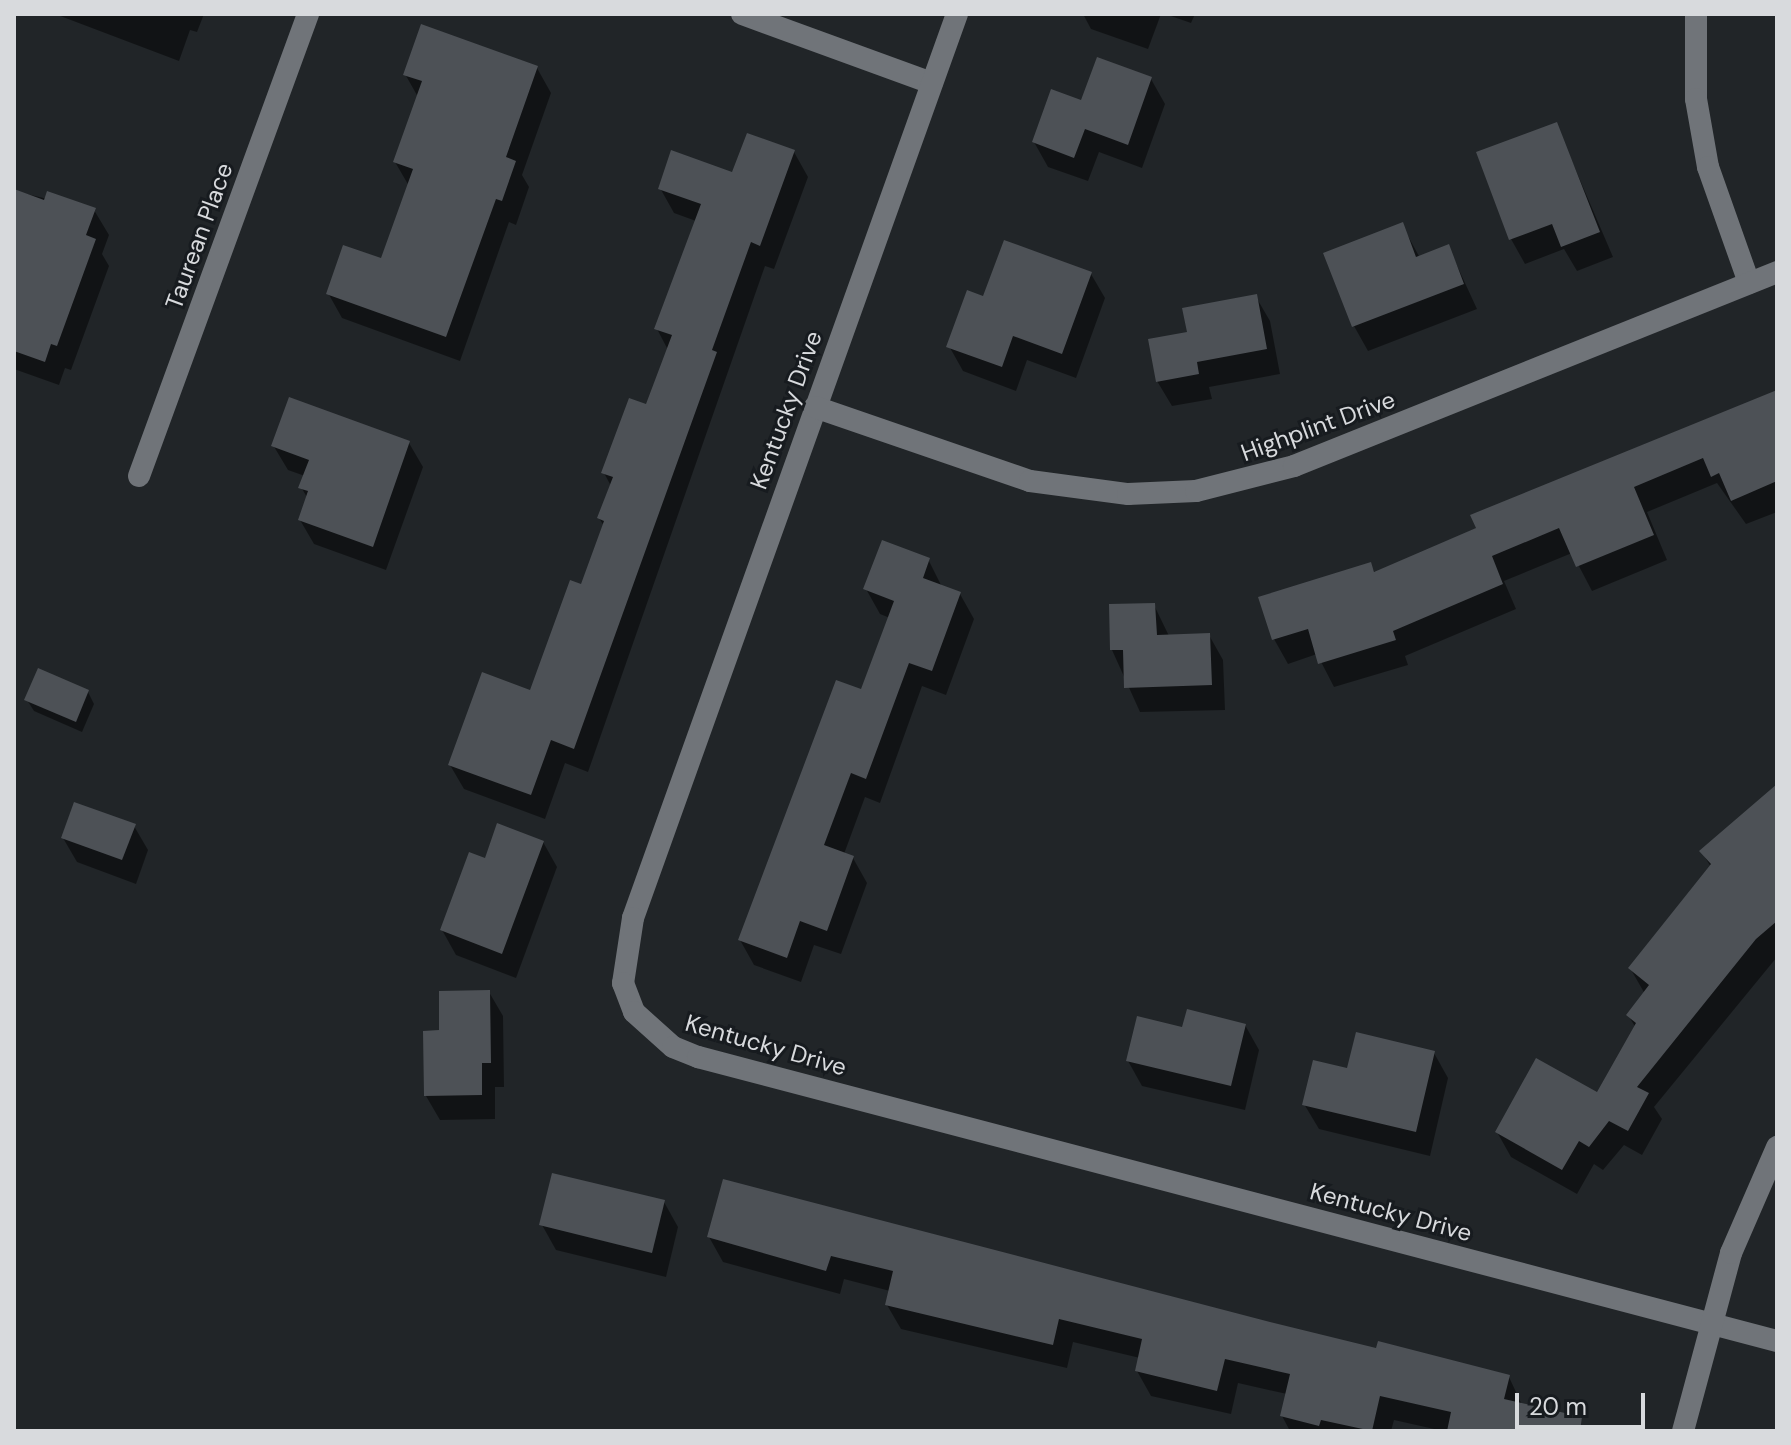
<!DOCTYPE html>
<style>
body{margin:0}
#map{position:relative;width:1791px;height:1445px;overflow:hidden;background:#212528;font-family:"DM Sans",sans-serif}
div>[style]{position:absolute}
.shadow>*{inset:0;background:#0007}
.building>*{inset:0;background:#4d5156}
.minor>*{height:22px;margin:-11px;padding:0 11px;transform-origin:11px;border-radius:11px;background:#707479}
span{translate:-50% -50%;white-space:nowrap;text-align:center;line-height:1.15;-webkit-text-stroke:6px #171b1f;paint-order:stroke}
.street-label{font-size:24px;color:#d8dadd}
.frame{position:absolute;inset:0;border:16px solid #d8dadd;pointer-events:none}
.scale{position:absolute;left:1515px;top:1393px;width:130px;height:36px;box-sizing:border-box;border:4px solid #d8dadd;border-top:0;padding-left:10px;font-size:24px;line-height:28px;white-space:nowrap;color:#d8dadd;-webkit-text-stroke:6px #171b1f;paint-order:stroke}
</style>
<div id="map">
<div class="shadow">
<div style="clip-path:polygon(55px 14px,204px 14px,197px 32px,190px 30px,179px 61px)"></div>
<div style="clip-path:polygon(1083px 14px,1161px 14px,1148px 49px,1091px 29px)"></div>
<div style="clip-path:polygon(1165px 14px,1195px 14px,1191px 23px)"></div>
<div style="clip-path:polygon(537px 68px,551px 93px,522px 175px,529px 187px,516px 225px,509px 222px,460px 361px,342px 318px,328px 293px,382px 260px,409px 186px,395px 162px,418px 97px,405px 74px)"></div>
<div style="clip-path:polygon(1151px 79px,1165px 104px,1142px 168px,1099px 152px,1088px 181px,1048px 167px,1034px 142px,1082px 102px)"></div>
<div style="clip-path:polygon(1556px 124px,1613px 257px,1577px 271px,1564px 249px,1525px 264px,1511px 239px)"></div>
<div style="clip-path:polygon(794px 152px,808px 177px,774px 269px,765px 266px,588px 772px,565px 763px,545px 819px,464px 789px,450px 765px,531px 692px,582px 587px,604px 526px,599px 518px,611px 486px,604px 473px,647px 406px,668px 350px,657px 329px,696px 221px,674px 213px,660px 188px,734px 175px)"></div>
<div style="clip-path:polygon(14px 191px,94px 210px,109px 235px,102px 254px,109px 266px,71px 370px,65px 368px,59px 385px,14px 369px)"></div>
<div style="clip-path:polygon(1402px 225px,1420px 258px,1448px 246px,1477px 309px,1368px 351px,1354px 326px)"></div>
<div style="clip-path:polygon(1091px 274px,1105px 298px,1076px 378px,1027px 360px,1016px 391px,963px 371px,949px 346px,985px 299px)"></div>
<div style="clip-path:polygon(1256px 297px,1270px 321px,1280px 374px,1209px 387px,1212px 399px,1172px 406px,1157px 381px,1189px 334px)"></div>
<div style="clip-path:polygon(1777px 391px,1777px 512px,1746px 524px,1717px 483px,1647px 512px,1667px 560px,1592px 591px,1572px 553px,1504px 581px,1516px 609px,1405px 656px,1408px 665px,1334px 687px,1317px 654px,1288px 664px,1274px 639px,1370px 565px,1376px 574px)"></div>
<div style="clip-path:polygon(409px 443px,423px 467px,386px 570px,314px 544px,300px 520px,308px 499px,301px 487px,305px 476px,288px 470px,273px 445px)"></div>
<div style="clip-path:polygon(928px 559px,942px 587px,960px 594px,974px 619px,946px 695px,922px 686px,880px 803px,865px 797px,844px 854px,853px 858px,867px 883px,841px 954px,814px 945px,801px 982px,754px 965px,740px 940px,863px 692px,890px 618px,880px 614px,866px 589px)"></div>
<div style="clip-path:polygon(1154px 605px,1169px 636px,1209px 635px,1223px 660px,1225px 710px,1140px 712px,1112px 650px)"></div>
<div style="clip-path:polygon(88px 692px,94px 704px,82px 732px,34px 711px,27px 700px)"></div>
<div style="clip-path:polygon(1777px 787px,1777px 957px,1654px 1107px,1662px 1119px,1642px 1155px,1624px 1145px,1603px 1170px,1594px 1164px,1577px 1194px,1511px 1157px,1497px 1132px,1598px 1095px,1636px 1028px,1628px 1015px,1645px 994px,1630px 968px,1711px 867px,1701px 851px)"></div>
<div style="clip-path:polygon(134px 826px,148px 850px,136px 884px,77px 862px,63px 838px)"></div>
<div style="clip-path:polygon(543px 842px,557px 867px,516px 978px,456px 955px,442px 930px,486px 860px)"></div>
<div style="clip-path:polygon(489px 992px,503px 1016px,504px 1087px,495px 1087px,495px 1119px,440px 1120px,426px 1096px,441px 1032px)"></div>
<div style="clip-path:polygon(1245px 1025px,1259px 1050px,1245px 1110px,1142px 1086px,1128px 1061px,1184px 1029px)"></div>
<div style="clip-path:polygon(1434px 1053px,1448px 1078px,1430px 1156px,1319px 1129px,1304px 1104px,1348px 1071px)"></div>
<div style="clip-path:polygon(725px 1181px,1378px 1351px,1509px 1377px,1522px 1405px,1563px 1431px,1443px 1431px,1394px 1420px,1391px 1431px,1290px 1431px,1282px 1416px,1287px 1394px,1238px 1383px,1231px 1414px,1151px 1396px,1137px 1371px,1140px 1358px,1073px 1342px,1067px 1368px,901px 1329px,887px 1305px,890px 1291px,844px 1279px,840px 1294px,723px 1262px,709px 1237px)"></div>
<div style="clip-path:polygon(664px 1202px,678px 1227px,666px 1277px,556px 1250px,542px 1225px)"></div>
</div>
<div class="building">
<div style="clip-path:polygon(421px 24px,538px 66px,506px 157px,516px 161px,502px 201px,496px 199px,446px 337px,326px 294px,343px 245px,381px 258px,413px 169px,393px 162px,422px 81px,403px 75px)"></div>
<div style="clip-path:polygon(1097px 57px,1152px 77px,1128px 145px,1085px 129px,1074px 158px,1032px 142px,1051px 89px,1081px 100px)"></div>
<div style="clip-path:polygon(1557px 122px,1600px 232px,1561px 247px,1552px 224px,1509px 240px,1476px 152px)"></div>
<div style="clip-path:polygon(747px 133px,795px 150px,760px 246px,751px 242px,712px 350px,717px 352px,574px 749px,551px 740px,531px 795px,448px 765px,482px 672px,530px 690px,570px 580px,581px 584px,604px 521px,597px 518px,613px 477px,601px 473px,629px 398px,646px 404px,672px 335px,654px 329px,701px 204px,658px 189px,671px 150px,732px 172px)"></div>
<div style="clip-path:polygon(14px 189px,44px 200px,47px 191px,96px 208px,86px 235px,96px 239px,57px 346px,51px 344px,45px 362px,14px 351px)"></div>
<div style="clip-path:polygon(1403px 222px,1416px 257px,1449px 244px,1464px 284px,1352px 327px,1323px 253px)"></div>
<div style="clip-path:polygon(1004px 240px,1092px 272px,1062px 354px,1013px 336px,1002px 367px,946px 347px,967px 290px,983px 296px)"></div>
<div style="clip-path:polygon(1257px 294px,1267px 349px,1197px 362px,1199px 374px,1156px 382px,1148px 339px,1187px 332px,1182px 308px)"></div>
<div style="clip-path:polygon(1777px 390px,1777px 481px,1731px 501px,1719px 473px,1711px 477px,1703px 458px,1634px 487px,1654px 535px,1576px 567px,1559px 528px,1492px 556px,1503px 584px,1393px 631px,1396px 640px,1318px 664px,1308px 629px,1272px 640px,1258px 597px,1371px 562px,1374px 572px,1476px 528px,1470px 515px)"></div>
<div style="clip-path:polygon(289px 397px,410px 441px,373px 547px,298px 520px,308px 491px,298px 488px,309px 460px,271px 446px)"></div>
<div style="clip-path:polygon(882px 540px,930px 558px,923px 578px,961px 592px,932px 671px,909px 663px,866px 779px,851px 773px,824px 845px,854px 856px,827px 931px,800px 921px,787px 958px,738px 940px,836px 680px,861px 689px,894px 601px,863px 589px)"></div>
<div style="clip-path:polygon(1155px 603px,1157px 635px,1210px 633px,1212px 685px,1124px 688px,1123px 650px,1110px 650px,1109px 604px)"></div>
<div style="clip-path:polygon(38px 668px,89px 690px,76px 722px,24px 700px)"></div>
<div style="clip-path:polygon(1777px 784px,1777px 921px,1756px 939px,1637px 1087px,1649px 1093px,1628px 1131px,1609px 1121px,1589px 1147px,1579px 1141px,1562px 1170px,1495px 1132px,1536px 1058px,1597px 1092px,1636px 1023px,1626px 1015px,1649px 985px,1628px 968px,1711px 864px,1699px 851px)"></div>
<div style="clip-path:polygon(74px 802px,136px 824px,122px 860px,61px 838px)"></div>
<div style="clip-path:polygon(497px 823px,544px 841px,502px 954px,440px 930px,469px 852px,485px 858px)"></div>
<div style="clip-path:polygon(490px 990px,491px 1063px,482px 1063px,482px 1095px,424px 1096px,423px 1031px,439px 1030px,439px 991px)"></div>
<div style="clip-path:polygon(1187px 1009px,1246px 1024px,1231px 1086px,1126px 1061px,1137px 1016px,1182px 1027px)"></div>
<div style="clip-path:polygon(1356px 1032px,1435px 1051px,1416px 1132px,1302px 1105px,1313px 1060px,1347px 1068px)"></div>
<div style="clip-path:polygon(552px 1173px,665px 1200px,652px 1253px,539px 1225px)"></div>
<div style="clip-path:polygon(723px 1179px,1270px 1322px,1376px 1348px,1378px 1341px,1510px 1375px,1504px 1399px,1582px 1417px,1580px 1431px,1447px 1431px,1451px 1412px,1380px 1396px,1372px 1431px,1321px 1420px,1319px 1426px,1280px 1416px,1290px 1374px,1225px 1359px,1217px 1391px,1135px 1371px,1142px 1339px,1059px 1319px,1053px 1345px,885px 1305px,893px 1271px,831px 1256px,826px 1271px,707px 1237px)"></div>
</div>
<div class="minor">
<div style="left:742px;top:14px;width:202px;rotate:20deg"></div>
<div style="left:957px;top:14px;width:960px;rotate:109.72deg"></div>
<div style="left:633px;top:918px;width:66px;rotate:98.7deg"></div>
<div style="left:623px;top:983px;width:31px;rotate:69deg"></div>
<div style="left:634px;top:1012px;width:52px;rotate:41.9deg"></div>
<div style="left:673px;top:1047px;width:27px;rotate:22deg"></div>
<div style="left:698px;top:1057px;width:1116px;rotate:14.75deg"></div>
<div style="left:1696px;top:14px;width:85px;rotate:90deg"></div>
<div style="left:1696px;top:99px;width:69px;rotate:80deg"></div>
<div style="left:1708px;top:167px;width:123px;rotate:70.5deg"></div>
<div style="left:815px;top:407px;width:227px;rotate:19deg"></div>
<div style="left:1030px;top:481px;width:99px;rotate:7.6deg"></div>
<div style="left:1128px;top:494px;width:68px;rotate:-2.5deg"></div>
<div style="left:1196px;top:491px;width:101px;rotate:-14.3deg"></div>
<div style="left:1294px;top:466px;width:521px;rotate:-21.88deg"></div>
<div style="left:139px;top:476px;width:492px;rotate:-69.9deg"></div>
<div style="left:1683px;top:1431px;width:184px;rotate:-74.9deg"></div>
<div style="left:1731px;top:1253px;width:116px;rotate:-66.5deg"></div>
</div>
<div class="street-label">
<span style="left:199px;top:236px;rotate:-70deg">Taurean Place</span>
<span style="left:786px;top:410px;rotate:-70deg">Kentucky Drive</span>
<span style="left:1318px;top:426px;rotate:-20deg">Highplint Drive</span>
<span style="left:766px;top:1045px;rotate:16deg">Kentucky Drive</span>
<span style="left:1391px;top:1212px;rotate:15deg">Kentucky Drive</span>
</div>
<div class="frame"></div>
<div class="scale">20 m</div>
</div>
